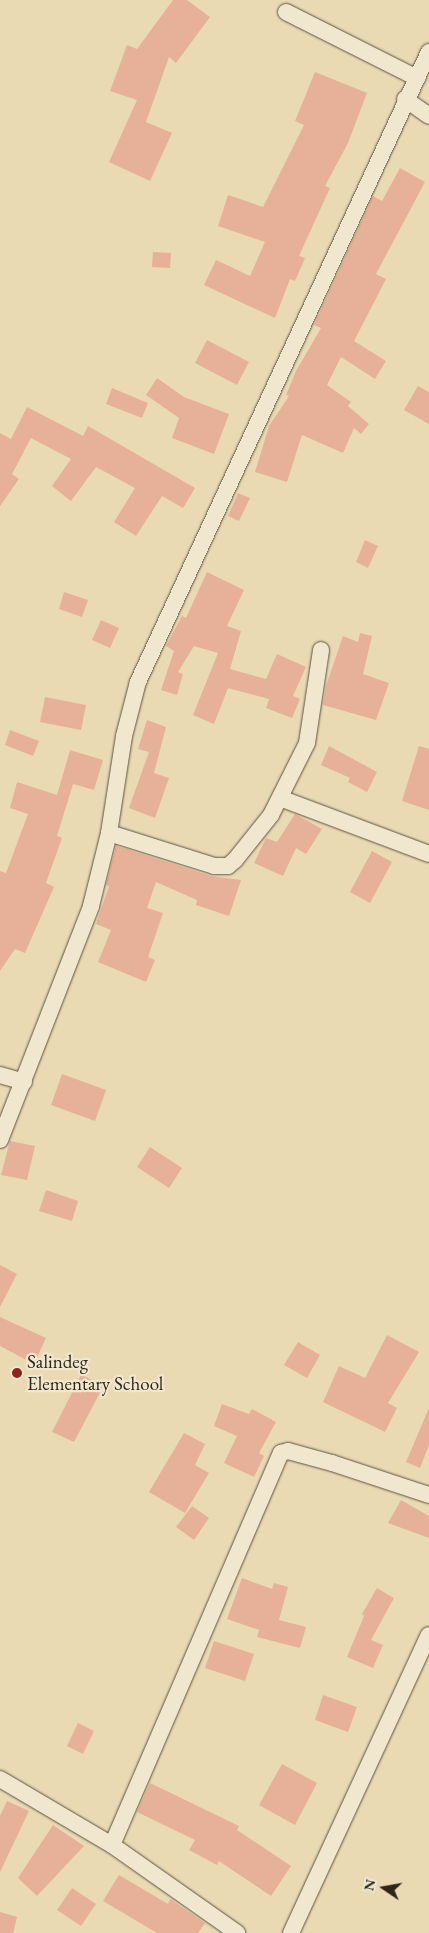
<!DOCTYPE html>
<style>
body{margin:0}
#map{position:relative;width:429px;height:1933px;overflow:hidden;background:#e9dab4;font-family:"EB Garamond",serif}
div>[style]{position:absolute}
.building>*{inset:0;background:#e6b198}
.roads{filter:drop-shadow(0 0 1px #5d5240) drop-shadow(0 0 1px #5d5240)}
.minor>*{height:16px;margin:-8px;padding:0 8px;transform-origin:8px;border-radius:8px;background:#f1e7ce}
.dots>*{width:14px;height:14px;translate:-50% -50%;box-sizing:border-box;border:2px solid #f1e7ce;border-radius:50%}
span{translate:-50% -50%;white-space:nowrap;text-align:center;line-height:1.15;-webkit-text-stroke:4.5px #f1e7ce;paint-order:stroke}
.poi-label{font-size:19px;color:#2e2519}
.left{translate:0 -50%;text-align:left}
.north{position:absolute;left:359px;top:1863px;width:50px;height:50px;-webkit-text-stroke:4px #f1e7ce;paint-order:stroke;rotate:282deg;font-size:14px;font-weight:700;line-height:20px;text-align:center;color:#2e2519}
.north::after{content:'';display:block;margin:auto;width:18px;height:22px;background:#2e2519;clip-path:polygon(50% 0,100% 100%,50% 72%,0 100%)}
</style>
<div id="map">
<div class="building">
<div style="clip-path:polygon(173px 0,187px 0,210px 17px,176px 63px,169px 57px,146px 122px,172px 133px,150px 181px,109px 162px,137px 100px,110px 91px,127px 45px,137px 49px)"></div>
<div style="clip-path:polygon(315px 72px,367px 93px,348px 143px,325px 186px,330px 188px,299px 256px,305px 258px,295px 281px,290px 279px,275px 318px,204px 285px,216px 260px,250px 276px,265px 242px,218px 226px,228px 195px,263px 207px,304px 125px,295px 121px)"></div>
<div style="clip-path:polygon(400px 168px,425px 182px,376px 274px,386px 279px,354px 341px,386px 361px,375px 379px,341px 357px,327px 385px,351px 402px,348px 406px,369px 424px,361px 434px,354px 428px,343px 453px,302px 435px,287px 482px,255px 472px,269px 426px,289px 396px,286px 395px,296px 371px,321px 328px,314px 325px,373px 196px,382px 201px)"></div>
<div style="clip-path:polygon(153px 252px,171px 253px,170px 268px,152px 267px)"></div>
<div style="clip-path:polygon(207px 340px,249px 362px,237px 385px,195px 363px)"></div>
<div style="clip-path:polygon(157px 378px,184px 397px,229px 414px,214px 454px,172px 438px,179px 418px,146px 395px)"></div>
<div style="clip-path:polygon(418px 386px,429px 392px,429px 424px,404px 410px)"></div>
<div style="clip-path:polygon(112px 388px,148px 403px,142px 418px,106px 404px)"></div>
<div style="clip-path:polygon(27px 407px,83px 436px,88px 426px,195px 488px,183px 508px,162px 496px,136px 536px,114px 522px,135px 488px,96px 467px,71px 501px,52px 486px,71px 459px,31px 438px,12px 474px,19px 479px,0 506px,0 433px,11px 439px)"></div>
<div style="clip-path:polygon(238px 493px,250px 498px,239px 521px,228px 516px)"></div>
<div style="clip-path:polygon(365px 540px,378px 546px,368px 568px,356px 562px)"></div>
<div style="clip-path:polygon(207px 572px,244px 590px,227px 626px,241px 631px,230px 669px,266px 679px,277px 654px,306px 667px,293px 696px,300px 699px,292px 718px,266px 708px,269px 699px,228px 688px,214px 724px,193px 715px,218px 653px,194px 646px,178px 672px,183px 674px,177px 695px,161px 690px,174px 651px,166px 646px,182px 616px,186px 618px)"></div>
<div style="clip-path:polygon(64px 592px,88px 600px,82px 617px,59px 609px)"></div>
<div style="clip-path:polygon(101px 620px,119px 628px,110px 648px,92px 640px)"></div>
<div style="clip-path:polygon(360px 633px,372px 636px,363px 674px,389px 683px,376px 720px,323px 705px,326px 686px,343px 636px,358px 642px)"></div>
<div style="clip-path:polygon(45px 697px,86px 705px,81px 730px,40px 722px)"></div>
<div style="clip-path:polygon(147px 720px,166px 727px,154px 773px,169px 778px,155px 818px,129px 808px,149px 752px,138px 749px)"></div>
<div style="clip-path:polygon(10px 730px,39px 741px,33px 756px,5px 745px)"></div>
<div style="clip-path:polygon(329px 746px,377px 772px,367px 792px,348px 782px,350px 778px,321px 765px)"></div>
<div style="clip-path:polygon(419px 746px,429px 749px,429px 810px,402px 801px)"></div>
<div style="clip-path:polygon(70px 750px,103px 760px,94px 790px,73px 784px,57px 836px,62px 838px,46px 883px,54px 887px,25px 953px,15px 949px,0 971px,0 871px,6px 873px,28px 814px,10px 808px,17px 782px,57px 795px)"></div>
<div style="clip-path:polygon(295px 814px,322px 829px,306px 854px,296px 848px,283px 876px,254px 863px,266px 838px,277px 842px)"></div>
<div style="clip-path:polygon(116px 846px,211px 876px,241px 880px,229px 916px,196px 905px,197px 900px,156px 882px,147px 908px,163px 913px,148px 957px,155px 960px,146px 982px,98px 962px,111px 930px,96px 924px,109px 886px,106px 885px)"></div>
<div style="clip-path:polygon(372px 851px,392px 862px,370px 903px,350px 892px)"></div>
<div style="clip-path:polygon(62px 1074px,106px 1090px,95px 1121px,51px 1105px)"></div>
<div style="clip-path:polygon(10px 1141px,35px 1146px,27px 1180px,1px 1175px)"></div>
<div style="clip-path:polygon(150px 1147px,182px 1168px,169px 1188px,137px 1167px)"></div>
<div style="clip-path:polygon(46px 1190px,78px 1201px,72px 1221px,39px 1211px)"></div>
<div style="clip-path:polygon(0 1265px,17px 1274px,0 1307px)"></div>
<div style="clip-path:polygon(0 1317px,46px 1338px,34px 1364px,0 1346px)"></div>
<div style="clip-path:polygon(387px 1335px,419px 1352px,388px 1403px,397px 1408px,385px 1432px,323px 1402px,339px 1366px,365px 1378px)"></div>
<div style="clip-path:polygon(298px 1342px,320px 1355px,307px 1378px,284px 1365px)"></div>
<div style="clip-path:polygon(81px 1375px,104px 1385px,74px 1442px,52px 1432px)"></div>
<div style="clip-path:polygon(222px 1404px,249px 1414px,252px 1409px,276px 1422px,259px 1453px,264px 1456px,254px 1477px,224px 1463px,237px 1436px,214px 1426px)"></div>
<div style="clip-path:polygon(429px 1408px,429px 1445px,420px 1468px,406px 1462px)"></div>
<div style="clip-path:polygon(184px 1433px,205px 1444px,195px 1465px,209px 1473px,185px 1513px,149px 1492px)"></div>
<div style="clip-path:polygon(401px 1500px,429px 1516px,429px 1538px,388px 1523px)"></div>
<div style="clip-path:polygon(192px 1506px,209px 1518px,194px 1540px,176px 1527px)"></div>
<div style="clip-path:polygon(242px 1578px,272px 1589px,274px 1583px,288px 1587px,279px 1620px,306px 1627px,300px 1648px,257px 1637px,259px 1630px,227px 1619px)"></div>
<div style="clip-path:polygon(377px 1588px,394px 1598px,371px 1640px,383px 1645px,373px 1668px,347px 1657px,364px 1616px,362px 1614px)"></div>
<div style="clip-path:polygon(214px 1641px,254px 1654px,245px 1681px,205px 1668px)"></div>
<div style="clip-path:polygon(323px 1695px,357px 1707px,348px 1732px,315px 1720px)"></div>
<div style="clip-path:polygon(78px 1723px,94px 1731px,83px 1754px,67px 1746px)"></div>
<div style="clip-path:polygon(282px 1764px,317px 1783px,295px 1825px,259px 1805px)"></div>
<div style="clip-path:polygon(150px 1783px,239px 1826px,237px 1830px,291px 1866px,271px 1896px,219px 1861px,217px 1865px,189px 1850px,195px 1840px,137px 1812px)"></div>
<div style="clip-path:polygon(7px 1801px,29px 1811px,0 1872px,0 1816px)"></div>
<div style="clip-path:polygon(53px 1825px,84px 1846px,37px 1896px,18px 1878px)"></div>
<div style="clip-path:polygon(119px 1875px,168px 1904px,170px 1899px,205px 1923px,198px 1933px,157px 1933px,103px 1901px)"></div>
<div style="clip-path:polygon(72px 1888px,96px 1904px,81px 1926px,57px 1910px)"></div>
<div style="clip-path:polygon(0 1912px,17px 1917px,13px 1933px,0 1933px)"></div>
</div>
<div class="roads">
<div class="minor">
<div style="left:286px;top:12px;width:147px;rotate:26.7deg"></div>
<div style="left:405px;top:99px;width:29px;rotate:35deg"></div>
<div style="left:280px;top:798px;width:159px;rotate:20.6deg"></div>
<div style="left:109px;top:833px;width:110px;rotate:17.4deg"></div>
<div style="left:214px;top:866px;width:14px"></div>
<div style="left:228px;top:866px;width:9px;rotate:-41deg"></div>
<div style="left:235px;top:860px;width:58px;rotate:-51.3deg"></div>
<div style="left:271px;top:815px;width:80px;rotate:-63.4deg"></div>
<div style="left:307px;top:743px;width:94px;rotate:-81.4deg"></div>
<div style="left:0;top:1075px;width:25px;rotate:16deg"></div>
<div style="left:0;top:1140px;width:251px;rotate:-68.7deg"></div>
<div style="left:91px;top:906px;width:75px;rotate:-76.1deg"></div>
<div style="left:109px;top:833px;width:98px;rotate:-81.2deg"></div>
<div style="left:124px;top:736px;width:56px;rotate:-75.5deg"></div>
<div style="left:138px;top:682px;width:694px;rotate:-65.21deg"></div>
<div style="left:0;top:1779px;width:130px;rotate:30.5deg"></div>
<div style="left:112px;top:1845px;width:153px;rotate:35.1deg"></div>
<div style="left:112px;top:1845px;width:427px;rotate:-66.7deg"></div>
<div style="left:281px;top:1453px;width:7px;rotate:-16deg"></div>
<div style="left:288px;top:1451px;width:46px;rotate:15.3deg"></div>
<div style="left:332px;top:1463px;width:102px;rotate:18.3deg"></div>
<div style="left:291px;top:1933px;width:328px;rotate:-65.2deg"></div>
</div>
</div>
<div class="dots">
<div style="left:17px;top:1373px;background:#8f2418"></div>
</div>
<div class="poi-label">
<span class="left" style="left:27px;top:1373px">Salindeg<br>Elementary School</span>
</div>
<div class="north">N</div>
</div>
